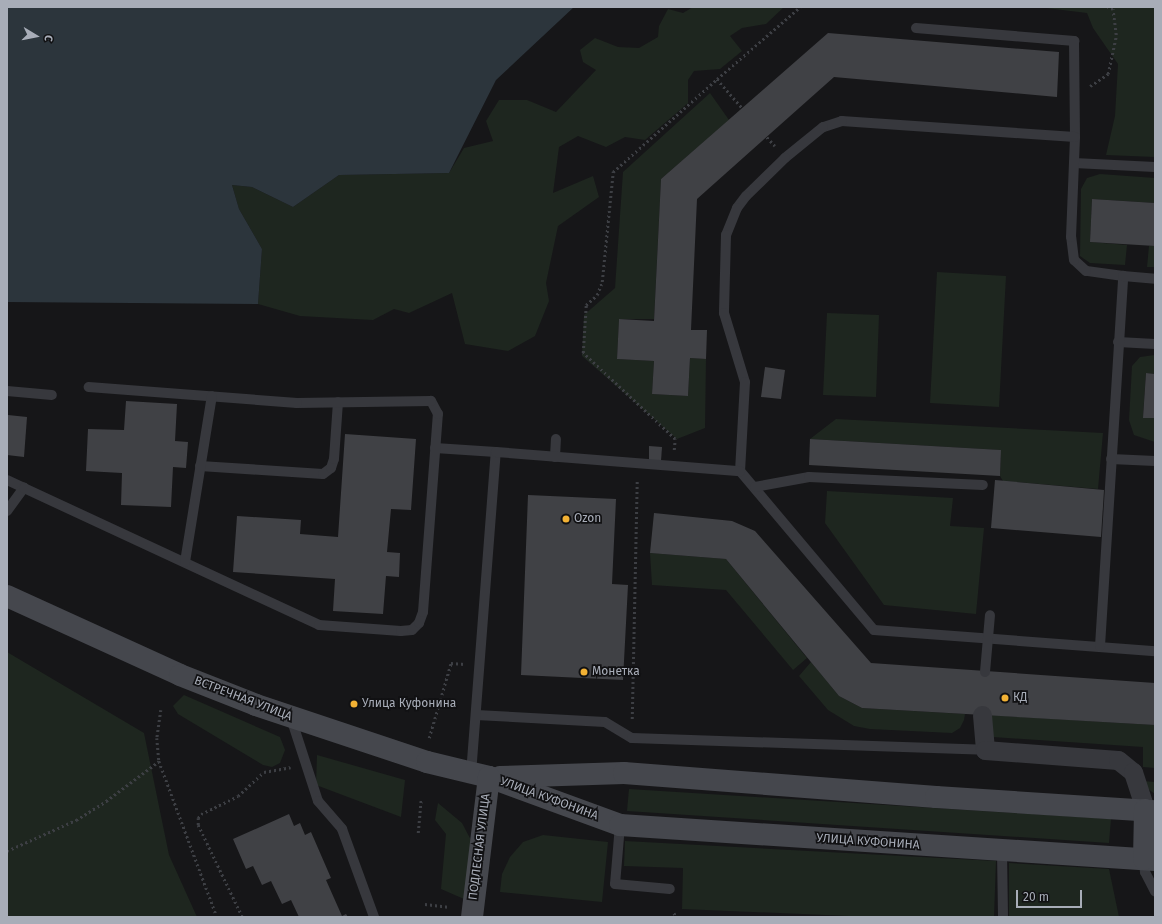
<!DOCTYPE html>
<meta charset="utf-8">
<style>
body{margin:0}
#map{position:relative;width:1162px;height:924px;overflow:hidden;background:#161618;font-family:"Fira Sans",sans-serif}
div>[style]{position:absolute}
.green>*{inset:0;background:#1e261f}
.water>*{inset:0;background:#2c353c}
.building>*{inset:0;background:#404145}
.path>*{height:2.5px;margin-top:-1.25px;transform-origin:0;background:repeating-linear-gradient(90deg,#3d3f44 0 2px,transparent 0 5px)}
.service>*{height:10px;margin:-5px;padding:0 5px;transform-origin:5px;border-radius:5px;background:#37383d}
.minor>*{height:19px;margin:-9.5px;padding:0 9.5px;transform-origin:9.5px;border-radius:9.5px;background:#37383d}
.secondary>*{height:22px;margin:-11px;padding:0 11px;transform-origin:11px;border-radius:11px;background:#45474d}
.dots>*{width:11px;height:11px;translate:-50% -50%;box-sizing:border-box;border:2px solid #111113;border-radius:50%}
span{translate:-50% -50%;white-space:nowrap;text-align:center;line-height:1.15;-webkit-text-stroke:3.5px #111113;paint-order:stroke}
.poi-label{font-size:12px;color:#a8adb8}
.left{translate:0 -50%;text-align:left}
.street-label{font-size:12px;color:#a8adb8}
.frame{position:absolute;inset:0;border:8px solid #a8adb8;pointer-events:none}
.north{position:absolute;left:16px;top:16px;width:40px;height:40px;-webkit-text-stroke:3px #111113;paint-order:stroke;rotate:100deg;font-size:11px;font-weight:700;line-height:16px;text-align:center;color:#a8adb8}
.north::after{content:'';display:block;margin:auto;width:14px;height:18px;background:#a8adb8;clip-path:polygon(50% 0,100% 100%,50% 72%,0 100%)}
.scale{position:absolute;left:1016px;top:890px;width:66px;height:18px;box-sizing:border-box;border:2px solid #a8adb8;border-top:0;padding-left:5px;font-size:12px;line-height:14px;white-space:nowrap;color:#a8adb8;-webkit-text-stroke:3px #111113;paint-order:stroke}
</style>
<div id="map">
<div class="green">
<div style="clip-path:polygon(693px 7px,784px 7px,766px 24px,742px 28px,730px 36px,742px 51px,720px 69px,694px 71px,688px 80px,688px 103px,645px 140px,625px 137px,606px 147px,578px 136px,559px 147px,553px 193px,593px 176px,599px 197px,558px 226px,546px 283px,549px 301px,535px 336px,508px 351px,465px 344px,452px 293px,409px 313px,394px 309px,373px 320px,300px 316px,258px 304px,262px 249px,239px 209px,232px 185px,252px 187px,293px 207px,339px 175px,449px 173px,464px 148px,493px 141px,486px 121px,499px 100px,527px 100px,556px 112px,596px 70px,583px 62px,580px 50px,595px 38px,618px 47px,639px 48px,658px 37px,659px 26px,668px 9px,683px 13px)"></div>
<div style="clip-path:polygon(1038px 7px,1155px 7px,1155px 157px,1106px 155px,1115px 116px,1118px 64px,1093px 28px,1087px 13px)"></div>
<div style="clip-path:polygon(710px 93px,729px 120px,661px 179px,654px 319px,619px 319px,617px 359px,654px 361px,652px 394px,688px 396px,690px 358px,706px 359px,705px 428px,677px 439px,582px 356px,584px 315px,615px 288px,623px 172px)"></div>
<div style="clip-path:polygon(1100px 174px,1155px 178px,1155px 203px,1092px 199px,1090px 242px,1127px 245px,1125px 265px,1090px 263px,1080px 256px,1081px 189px,1087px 178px)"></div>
<div style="clip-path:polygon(1149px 246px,1155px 246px,1155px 267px,1147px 267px)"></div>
<div style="clip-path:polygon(937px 272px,1006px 276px,999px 407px,930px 403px)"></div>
<div style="clip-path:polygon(827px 313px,879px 315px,876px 397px,823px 395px)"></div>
<div style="clip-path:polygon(1155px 355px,1155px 374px,1146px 373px,1143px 417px,1155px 418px,1155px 442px,1134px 435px,1129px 420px,1132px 366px,1140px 357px)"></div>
<div style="clip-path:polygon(836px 419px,1103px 433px,1098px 489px,1003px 481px,1000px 476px,1001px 450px,810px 439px)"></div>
<div style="clip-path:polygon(827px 491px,953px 498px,950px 526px,984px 528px,976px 614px,884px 605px,825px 523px)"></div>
<div style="clip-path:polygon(650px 553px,726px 559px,807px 658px,793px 670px,726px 590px,652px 585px)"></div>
<div style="clip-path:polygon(7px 652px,144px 733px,169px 855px,197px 917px,7px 917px)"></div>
<div style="clip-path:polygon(811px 662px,839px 696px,862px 708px,965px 714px,964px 720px,960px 728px,952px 733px,870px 729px,854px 726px,828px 710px,799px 676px)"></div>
<div style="clip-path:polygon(184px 695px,280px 737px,285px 750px,280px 763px,272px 767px,263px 765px,178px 714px,173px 706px)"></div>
<div style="clip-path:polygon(989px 715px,1155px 725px,1155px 768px,1143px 767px,1143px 747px,993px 737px)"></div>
<div style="clip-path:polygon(317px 755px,405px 780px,401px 817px,316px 785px)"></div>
<div style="clip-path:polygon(1142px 781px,1155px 782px,1155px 794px,1144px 786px)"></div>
<div style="clip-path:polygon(629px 789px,1111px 819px,1109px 843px,627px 811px)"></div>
<div style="clip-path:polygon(438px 803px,462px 823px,472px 842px,464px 899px,441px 889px,446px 834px,435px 820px)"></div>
<div style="clip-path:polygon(543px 835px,608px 842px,602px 902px,500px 892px,502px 874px,510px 857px,523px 842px)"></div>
<div style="clip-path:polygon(625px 841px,996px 861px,994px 917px,872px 917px,682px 909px,683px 868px,624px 866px)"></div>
<div style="clip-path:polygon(1009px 863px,1109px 869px,1119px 917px,1009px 917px)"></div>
</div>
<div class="water">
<div style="clip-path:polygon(7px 7px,574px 7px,496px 80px,449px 173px,339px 175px,293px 207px,252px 187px,232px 185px,239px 209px,262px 249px,258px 304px,7px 302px)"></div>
</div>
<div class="building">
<div style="clip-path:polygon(828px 33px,1059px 52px,1057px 97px,834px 77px,697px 199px,691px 330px,707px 330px,706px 359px,690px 358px,688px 396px,652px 394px,654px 361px,617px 359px,619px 319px,654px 321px,661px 179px)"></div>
<div style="clip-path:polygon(1092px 199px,1155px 203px,1155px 246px,1090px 242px)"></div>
<div style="clip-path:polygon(765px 367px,785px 370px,781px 399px,761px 397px)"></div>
<div style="clip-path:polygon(1146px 373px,1155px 374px,1155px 418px,1143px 418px)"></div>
<div style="clip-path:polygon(126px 401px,177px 404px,175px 441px,188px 442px,186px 468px,173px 467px,171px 507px,121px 505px,122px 473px,86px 471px,88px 429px,124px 430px)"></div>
<div style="clip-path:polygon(8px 415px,27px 417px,24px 457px,7px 455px)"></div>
<div style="clip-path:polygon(345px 434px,416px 439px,411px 510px,391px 509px,387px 552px,400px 553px,399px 577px,386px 576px,383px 614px,333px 611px,335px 579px,233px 572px,237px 516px,301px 520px,300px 534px,338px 537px)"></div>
<div style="clip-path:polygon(810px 439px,1001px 450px,1000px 476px,809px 465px)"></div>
<div style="clip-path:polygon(649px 446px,662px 447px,661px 461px,649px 460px)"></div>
<div style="clip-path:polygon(995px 480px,1104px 490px,1101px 537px,991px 528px)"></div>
<div style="clip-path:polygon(528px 495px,616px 499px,612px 584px,628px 585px,623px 680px,521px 675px)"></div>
<div style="clip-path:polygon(654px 513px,732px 521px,755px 531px,871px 663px,1155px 683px,1155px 725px,862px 708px,839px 696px,726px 559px,650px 553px)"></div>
<div style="clip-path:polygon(289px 814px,294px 826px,300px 823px,305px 835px,311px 832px,331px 878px,326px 880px,342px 916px,346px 914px,348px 917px,299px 917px,291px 900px,282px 904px,271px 881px,262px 885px,253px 866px,246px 869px,233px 839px)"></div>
</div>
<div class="path">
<div style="left:717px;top:79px;width:110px;rotate:-40.9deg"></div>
<div style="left:1090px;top:86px;width:22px;rotate:-34deg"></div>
<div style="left:1108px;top:74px;width:40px;rotate:-78deg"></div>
<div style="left:1116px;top:35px;width:26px;rotate:-97deg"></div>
<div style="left:1113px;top:9px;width:6px;rotate:-162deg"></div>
<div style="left:767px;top:137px;width:12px;rotate:48deg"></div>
<div style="left:674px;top:450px;width:11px;rotate:-85deg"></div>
<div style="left:675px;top:439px;width:126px;rotate:-136.9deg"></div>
<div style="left:583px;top:353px;width:48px;rotate:-86.4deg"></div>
<div style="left:586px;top:305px;width:15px;rotate:-42deg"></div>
<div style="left:597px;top:295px;width:14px;rotate:-69deg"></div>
<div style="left:602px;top:282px;width:111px;rotate:-84.3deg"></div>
<div style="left:613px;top:172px;width:140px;rotate:-41.8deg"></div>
<div style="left:717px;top:79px;width:38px;rotate:49deg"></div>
<div style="left:161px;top:710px;width:28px;rotate:98deg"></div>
<div style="left:157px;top:738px;width:23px;rotate:85deg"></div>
<div style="left:159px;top:761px;width:166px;rotate:69.6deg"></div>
<div style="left:632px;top:719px;width:239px;rotate:-88.8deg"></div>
<div style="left:429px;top:738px;width:78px;rotate:-73.7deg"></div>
<div style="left:451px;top:663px;width:14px;rotate:4deg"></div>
<div style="left:418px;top:833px;width:33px;rotate:-85deg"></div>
<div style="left:7px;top:851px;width:76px;rotate:-24.2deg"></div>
<div style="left:76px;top:820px;width:36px;rotate:-32deg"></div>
<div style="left:106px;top:801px;width:66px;rotate:-37deg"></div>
<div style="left:425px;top:904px;width:23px;rotate:7deg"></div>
<div style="left:674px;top:913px;width:5px;rotate:53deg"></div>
<div style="left:242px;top:917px;width:102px;rotate:-115.6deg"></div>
<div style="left:198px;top:825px;width:7px;rotate:-90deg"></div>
<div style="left:198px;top:818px;width:5px;rotate:-53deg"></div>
<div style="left:201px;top:814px;width:41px;rotate:-25.9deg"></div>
<div style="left:238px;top:796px;width:35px;rotate:-43deg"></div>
<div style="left:264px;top:772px;width:27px;rotate:-10deg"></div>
</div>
<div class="service">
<div style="left:916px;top:28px;width:159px;rotate:4.7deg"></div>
<div style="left:1074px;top:41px;width:96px;rotate:89.4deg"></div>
<div style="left:1074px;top:163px;width:81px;rotate:2.8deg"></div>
<div style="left:1123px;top:276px;width:37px;rotate:-172deg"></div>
<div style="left:1086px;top:271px;width:16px;rotate:-137deg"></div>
<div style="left:1074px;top:260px;width:23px;rotate:-97deg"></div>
<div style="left:1071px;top:237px;width:100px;rotate:-87.7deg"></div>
<div style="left:1075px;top:137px;width:234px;rotate:-176.1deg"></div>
<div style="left:842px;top:121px;width:20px;rotate:162deg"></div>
<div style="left:823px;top:127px;width:49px;rotate:140.8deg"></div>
<div style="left:785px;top:158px;width:54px;rotate:135.7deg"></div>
<div style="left:746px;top:196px;width:15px;rotate:127deg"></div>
<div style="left:737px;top:208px;width:29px;rotate:112deg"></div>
<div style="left:726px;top:235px;width:78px;rotate:91.5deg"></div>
<div style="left:724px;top:313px;width:72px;rotate:73.1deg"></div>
<div style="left:745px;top:382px;width:89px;rotate:93.2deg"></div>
<div style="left:740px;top:471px;width:208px;rotate:49.9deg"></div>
<div style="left:874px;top:630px;width:282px;rotate:4.3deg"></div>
<div style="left:1118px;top:342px;width:37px;rotate:3deg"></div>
<div style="left:7px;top:391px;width:45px;rotate:5.1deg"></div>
<div style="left:435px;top:448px;width:61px;rotate:3.8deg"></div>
<div style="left:555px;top:457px;width:18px;rotate:-87deg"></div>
<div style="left:1111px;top:459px;width:44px;rotate:2.6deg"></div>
<div style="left:200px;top:466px;width:123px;rotate:3.7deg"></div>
<div style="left:323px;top:474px;width:10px;rotate:-37deg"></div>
<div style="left:331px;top:468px;width:9px;rotate:-72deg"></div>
<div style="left:334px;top:459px;width:57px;rotate:-86deg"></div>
<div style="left:7px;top:480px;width:19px;rotate:25deg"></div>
<div style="left:755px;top:487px;width:55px;rotate:-10.5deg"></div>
<div style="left:809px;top:477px;width:174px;rotate:2.6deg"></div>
<div style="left:7px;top:511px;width:29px;rotate:-54deg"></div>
<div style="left:24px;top:488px;width:325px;rotate:24.9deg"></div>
<div style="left:319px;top:625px;width:82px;rotate:4.2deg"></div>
<div style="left:401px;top:631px;width:11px;rotate:-5deg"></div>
<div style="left:412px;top:630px;width:10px;rotate:-45deg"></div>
<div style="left:419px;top:623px;width:12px;rotate:-70deg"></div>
<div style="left:423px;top:612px;width:199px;rotate:-85.7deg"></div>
<div style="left:438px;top:414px;width:15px;rotate:-118deg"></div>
<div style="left:431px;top:401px;width:134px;rotate:179.1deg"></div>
<div style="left:297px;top:403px;width:209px;rotate:-175.6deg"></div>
<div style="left:185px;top:562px;width:168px;rotate:-80.8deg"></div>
<div style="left:1100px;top:646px;width:371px;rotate:-86.4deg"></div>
<div style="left:1123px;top:276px;width:32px;rotate:5deg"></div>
<div style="left:985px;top:672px;width:57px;rotate:-85deg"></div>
<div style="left:476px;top:715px;width:129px;rotate:3.1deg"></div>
<div style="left:605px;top:722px;width:31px;rotate:31deg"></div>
<div style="left:632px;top:738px;width:353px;rotate:1.9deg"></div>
<div style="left:291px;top:718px;width:87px;rotate:72deg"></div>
<div style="left:318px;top:801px;width:37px;rotate:49deg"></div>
<div style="left:342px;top:829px;width:94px;rotate:70deg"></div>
<div style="left:471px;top:774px;width:323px;rotate:-85.6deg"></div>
<div style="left:496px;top:452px;width:245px;rotate:4.5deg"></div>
<div style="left:620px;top:825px;width:59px;rotate:94.8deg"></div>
<div style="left:615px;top:884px;width:55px;rotate:5.2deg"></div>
<div style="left:1002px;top:852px;width:65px;rotate:89.1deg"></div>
<div style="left:1144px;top:859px;width:13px;rotate:86deg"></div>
<div style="left:1145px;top:872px;width:22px;rotate:63deg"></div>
</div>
<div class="minor">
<div style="left:982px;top:715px;width:35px;rotate:85deg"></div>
<div style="left:985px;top:750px;width:133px;rotate:4.3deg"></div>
<div style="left:1118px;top:760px;width:19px;rotate:39deg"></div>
<div style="left:1133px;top:772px;width:40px;rotate:72deg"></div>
</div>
<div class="secondary">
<div style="left:7px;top:596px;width:190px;rotate:24.5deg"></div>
<div style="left:180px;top:675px;width:82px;rotate:21.5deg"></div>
<div style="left:256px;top:705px;width:180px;rotate:18.4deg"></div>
<div style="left:427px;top:762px;width:64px;rotate:13.6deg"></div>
<div style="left:489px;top:777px;width:140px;rotate:20.1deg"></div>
<div style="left:620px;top:825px;width:536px;rotate:3.74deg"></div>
<div style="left:500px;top:777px;width:124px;rotate:-1.8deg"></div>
<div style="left:624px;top:773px;width:313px;rotate:4.4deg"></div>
<div style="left:936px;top:797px;width:219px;rotate:3.7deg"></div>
<div style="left:1144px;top:859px;width:49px;rotate:-88.8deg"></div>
<div style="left:472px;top:917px;width:141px;rotate:-83.1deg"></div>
</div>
<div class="dots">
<div style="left:566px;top:519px;background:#f2b134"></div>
<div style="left:584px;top:672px;background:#f2b134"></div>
<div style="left:1005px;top:698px;background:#f2b134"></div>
<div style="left:354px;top:704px;background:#f2b134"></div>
</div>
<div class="poi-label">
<span class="left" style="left:574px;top:519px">Ozon</span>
<span class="left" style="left:592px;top:672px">Монетка</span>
<span class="left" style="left:1013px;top:698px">КД</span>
<span class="left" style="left:362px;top:704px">Улица Куфонина</span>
</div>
<div class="street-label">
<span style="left:243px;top:699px;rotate:21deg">ВСТРЕЧНАЯ УЛИЦА</span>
<span style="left:549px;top:799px;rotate:20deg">УЛИЦА КУФОНИНА</span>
<span style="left:868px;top:842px;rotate:4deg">УЛИЦА КУФОНИНА</span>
<span style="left:480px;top:847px;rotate:-83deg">ПОДЛЕСНАЯ УЛИЦА</span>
</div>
<div class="frame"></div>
<div class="north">С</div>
<div class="scale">20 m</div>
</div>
